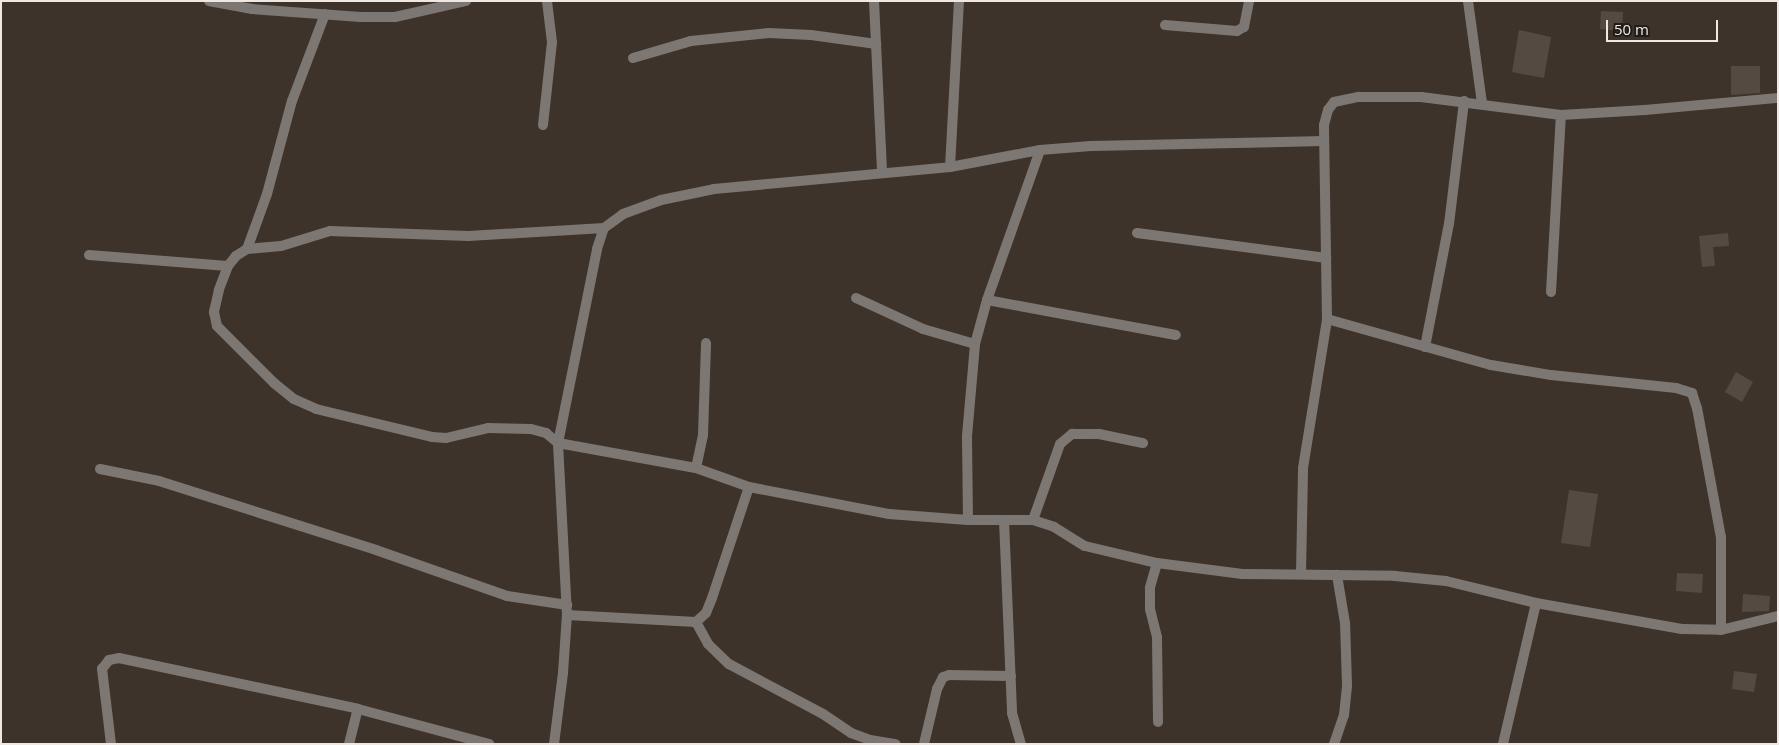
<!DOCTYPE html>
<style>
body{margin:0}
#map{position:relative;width:1779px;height:745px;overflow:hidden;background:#3e332b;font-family:"Open Sans",sans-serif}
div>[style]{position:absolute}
.building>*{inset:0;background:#554a41}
.street>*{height:10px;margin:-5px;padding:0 5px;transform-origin:5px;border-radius:5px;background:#7d7773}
span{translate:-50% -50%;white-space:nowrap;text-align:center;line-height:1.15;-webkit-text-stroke:4.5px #211c19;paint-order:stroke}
.frame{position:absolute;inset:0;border:2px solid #eee7e2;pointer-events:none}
.scale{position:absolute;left:1606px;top:20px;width:112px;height:22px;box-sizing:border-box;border:2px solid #eee7e2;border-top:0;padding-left:6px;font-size:15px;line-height:18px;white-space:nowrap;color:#eee7e2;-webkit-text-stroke:4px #211c19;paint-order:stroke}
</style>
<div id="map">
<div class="building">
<div style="clip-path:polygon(1601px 11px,1623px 12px,1622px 31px,1600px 29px)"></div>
<div style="clip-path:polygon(1519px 30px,1551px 37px,1544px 78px,1512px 72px)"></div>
<div style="clip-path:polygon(1731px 66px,1760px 66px,1760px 93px,1731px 95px)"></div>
<div style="clip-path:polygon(1728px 233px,1729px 246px,1713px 247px,1715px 266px,1702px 267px,1699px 236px)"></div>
<div style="clip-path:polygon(1736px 372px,1753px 382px,1742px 402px,1725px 392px)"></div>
<div style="clip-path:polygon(1569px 490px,1598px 494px,1590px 547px,1561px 543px)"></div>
<div style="clip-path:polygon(1677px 573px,1703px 574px,1702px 593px,1676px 591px)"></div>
<div style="clip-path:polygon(1743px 594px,1770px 596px,1769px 611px,1742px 612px)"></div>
<div style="clip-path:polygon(1734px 671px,1757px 674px,1754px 692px,1732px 689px)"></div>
</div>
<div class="street">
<div style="left:209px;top:1px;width:44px;rotate:10.5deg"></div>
<div style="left:252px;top:9px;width:109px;rotate:4.2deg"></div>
<div style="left:361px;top:17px;width:34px"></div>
<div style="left:395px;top:17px;width:73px;rotate:-12.7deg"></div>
<div style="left:874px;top:1px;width:172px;rotate:87.3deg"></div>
<div style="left:1468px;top:1px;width:103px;rotate:82.2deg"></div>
<div style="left:1165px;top:25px;width:72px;rotate:4.8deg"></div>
<div style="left:1237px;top:31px;width:8px;rotate:-30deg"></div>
<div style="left:1244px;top:27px;width:26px;rotate:-79deg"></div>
<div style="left:633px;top:58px;width:60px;rotate:-16.3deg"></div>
<div style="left:691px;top:41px;width:78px;rotate:-5.9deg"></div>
<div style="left:769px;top:33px;width:42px;rotate:2.7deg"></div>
<div style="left:811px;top:35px;width:66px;rotate:7.9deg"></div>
<div style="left:543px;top:125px;width:83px;rotate:-83.8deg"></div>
<div style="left:552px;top:42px;width:41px;rotate:-97deg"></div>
<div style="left:950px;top:167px;width:166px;rotate:-86.9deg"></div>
<div style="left:604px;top:228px;width:136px;rotate:176.6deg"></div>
<div style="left:468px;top:236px;width:138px;rotate:-177.9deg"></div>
<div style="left:330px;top:231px;width:51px;rotate:163deg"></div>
<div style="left:281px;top:246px;width:34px;rotate:175deg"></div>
<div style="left:247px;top:249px;width:13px;rotate:148deg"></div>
<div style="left:236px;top:256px;width:13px;rotate:129deg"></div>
<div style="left:228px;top:266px;width:26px;rotate:111deg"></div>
<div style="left:219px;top:290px;width:23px;rotate:103deg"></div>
<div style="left:214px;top:312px;width:14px;rotate:78deg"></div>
<div style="left:217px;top:326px;width:81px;rotate:45deg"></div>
<div style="left:274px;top:383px;width:26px;rotate:39deg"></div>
<div style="left:294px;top:399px;width:24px;rotate:24deg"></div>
<div style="left:316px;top:409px;width:119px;rotate:13.6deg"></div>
<div style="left:432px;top:437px;width:14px;rotate:4deg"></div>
<div style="left:446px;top:438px;width:43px;rotate:-13.4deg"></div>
<div style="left:488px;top:428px;width:43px;rotate:1.3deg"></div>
<div style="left:531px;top:429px;width:16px;rotate:15deg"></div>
<div style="left:546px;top:433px;width:16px;rotate:40deg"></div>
<div style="left:558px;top:443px;width:140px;rotate:10.3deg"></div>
<div style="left:696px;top:468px;width:56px;rotate:19.7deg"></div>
<div style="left:749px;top:487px;width:143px;rotate:10.9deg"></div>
<div style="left:889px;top:514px;width:79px;rotate:4.3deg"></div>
<div style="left:968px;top:520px;width:65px"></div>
<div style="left:1033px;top:520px;width:22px;rotate:18deg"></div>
<div style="left:1054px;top:527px;width:36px;rotate:32deg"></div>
<div style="left:1085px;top:546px;width:74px;rotate:13.3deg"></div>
<div style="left:1157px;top:563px;width:86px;rotate:7.4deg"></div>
<div style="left:1242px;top:574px;width:153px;rotate:0.7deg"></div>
<div style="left:1395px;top:576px;width:51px;rotate:5.6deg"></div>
<div style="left:1446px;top:581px;width:93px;rotate:13.7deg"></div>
<div style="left:1536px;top:603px;width:148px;rotate:10.1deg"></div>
<div style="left:1682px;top:629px;width:39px;rotate:1deg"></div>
<div style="left:1721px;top:630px;width:59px;rotate:-13.8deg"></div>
<div style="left:1137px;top:233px;width:191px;rotate:7.5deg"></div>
<div style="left:247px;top:249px;width:59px;rotate:-70deg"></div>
<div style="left:267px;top:194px;width:96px;rotate:-75deg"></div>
<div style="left:292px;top:101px;width:93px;rotate:-69.2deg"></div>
<div style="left:89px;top:255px;width:139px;rotate:4.5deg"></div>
<div style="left:1551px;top:292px;width:177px;rotate:-86.8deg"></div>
<div style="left:856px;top:298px;width:74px;rotate:24.8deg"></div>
<div style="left:923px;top:329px;width:54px;rotate:16.1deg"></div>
<div style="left:987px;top:300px;width:192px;rotate:10.5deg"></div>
<div style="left:1327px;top:319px;width:170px;rotate:15.7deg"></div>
<div style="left:1491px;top:365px;width:61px;rotate:9.5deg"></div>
<div style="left:1551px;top:375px;width:126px;rotate:5.9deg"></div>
<div style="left:1676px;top:388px;width:17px;rotate:17deg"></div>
<div style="left:1692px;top:393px;width:16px;rotate:72deg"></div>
<div style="left:1697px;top:408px;width:131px;rotate:79.5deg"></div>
<div style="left:1721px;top:537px;width:93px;rotate:90deg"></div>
<div style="left:1425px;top:347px;width:125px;rotate:-79deg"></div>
<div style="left:1449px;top:224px;width:124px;rotate:-83deg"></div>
<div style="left:696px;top:468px;width:34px;rotate:-78deg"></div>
<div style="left:703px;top:435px;width:92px;rotate:-88.1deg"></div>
<div style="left:100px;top:469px;width:60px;rotate:11.5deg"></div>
<div style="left:159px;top:481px;width:228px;rotate:17.6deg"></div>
<div style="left:376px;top:550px;width:139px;rotate:19.3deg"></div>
<div style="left:507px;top:596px;width:61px;rotate:8.5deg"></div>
<div style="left:968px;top:520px;width:84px;rotate:-90.7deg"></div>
<div style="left:967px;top:436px;width:92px;rotate:-85deg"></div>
<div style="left:975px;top:344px;width:46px;rotate:-74.7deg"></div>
<div style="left:987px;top:300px;width:159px;rotate:-70.5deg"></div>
<div style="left:1004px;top:520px;width:193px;rotate:87.6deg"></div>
<div style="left:1012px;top:713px;width:32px;rotate:74deg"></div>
<div style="left:1033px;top:520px;width:81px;rotate:-70.4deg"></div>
<div style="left:1060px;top:444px;width:16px;rotate:-40deg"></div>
<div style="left:1072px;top:434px;width:27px"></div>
<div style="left:1099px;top:434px;width:45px;rotate:11.6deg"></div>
<div style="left:1157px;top:563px;width:26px;rotate:106deg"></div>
<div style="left:1150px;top:588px;width:21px;rotate:90deg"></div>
<div style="left:1150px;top:609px;width:29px;rotate:76deg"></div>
<div style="left:1157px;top:637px;width:85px;rotate:89.3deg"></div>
<div style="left:1301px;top:574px;width:106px;rotate:-88.9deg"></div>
<div style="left:1303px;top:468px;width:151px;rotate:-80.8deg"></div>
<div style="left:1327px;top:319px;width:194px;rotate:-90.9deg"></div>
<div style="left:1324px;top:125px;width:16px;rotate:-75deg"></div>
<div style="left:1328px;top:110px;width:10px;rotate:-53deg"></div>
<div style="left:1334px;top:102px;width:25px;rotate:-12deg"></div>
<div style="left:1358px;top:97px;width:63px"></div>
<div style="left:1421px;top:97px;width:141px;rotate:7.3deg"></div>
<div style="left:1561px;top:115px;width:84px;rotate:-3.4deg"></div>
<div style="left:1645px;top:110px;width:134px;rotate:-5.2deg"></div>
<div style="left:567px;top:615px;width:129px;rotate:3.1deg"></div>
<div style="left:696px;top:622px;width:13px;rotate:-42deg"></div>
<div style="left:706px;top:613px;width:16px;rotate:-68deg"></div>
<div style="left:712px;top:598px;width:117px;rotate:-71.6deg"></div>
<div style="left:696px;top:622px;width:25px;rotate:61deg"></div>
<div style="left:708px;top:644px;width:29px;rotate:44deg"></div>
<div style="left:729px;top:664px;width:106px;rotate:28deg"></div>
<div style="left:823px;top:714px;width:34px;rotate:34deg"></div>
<div style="left:851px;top:733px;width:20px;rotate:20deg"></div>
<div style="left:870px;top:740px;width:26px;rotate:9deg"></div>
<div style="left:111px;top:744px;width:76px;rotate:-96.8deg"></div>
<div style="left:102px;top:669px;width:11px;rotate:-52deg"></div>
<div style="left:109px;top:660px;width:10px;rotate:-11deg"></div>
<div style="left:119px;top:658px;width:244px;rotate:12deg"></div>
<div style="left:358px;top:709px;width:136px;rotate:15deg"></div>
<div style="left:349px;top:744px;width:36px;rotate:-76deg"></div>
<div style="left:554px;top:744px;width:72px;rotate:-82.8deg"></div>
<div style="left:563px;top:673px;width:58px;rotate:-86.1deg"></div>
<div style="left:567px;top:615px;width:172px;rotate:-93deg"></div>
<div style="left:558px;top:443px;width:198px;rotate:-78.6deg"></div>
<div style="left:597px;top:249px;width:22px;rotate:-72deg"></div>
<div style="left:604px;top:228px;width:24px;rotate:-36deg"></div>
<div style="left:623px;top:214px;width:40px;rotate:-20.2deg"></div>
<div style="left:661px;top:200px;width:54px;rotate:-11.7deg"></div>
<div style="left:714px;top:189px;width:237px;rotate:-5.3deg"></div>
<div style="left:950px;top:167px;width:92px;rotate:-10.7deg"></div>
<div style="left:1040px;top:150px;width:51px;rotate:-4.5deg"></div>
<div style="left:1091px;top:146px;width:233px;rotate:-1.2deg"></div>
<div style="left:924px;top:744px;width:57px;rotate:-76.7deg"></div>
<div style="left:937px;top:689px;width:13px;rotate:-63deg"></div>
<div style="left:943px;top:677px;width:6px;rotate:-18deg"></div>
<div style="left:949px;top:675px;width:62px;rotate:0.9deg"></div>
<div style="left:1334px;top:744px;width:31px;rotate:-71deg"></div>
<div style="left:1344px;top:715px;width:30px;rotate:-84deg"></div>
<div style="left:1347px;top:685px;width:62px;rotate:-91.8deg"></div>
<div style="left:1345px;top:623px;width:49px;rotate:-99.5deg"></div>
<div style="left:1503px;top:744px;width:145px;rotate:-76.8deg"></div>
</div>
<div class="frame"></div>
<div class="scale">50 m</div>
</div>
